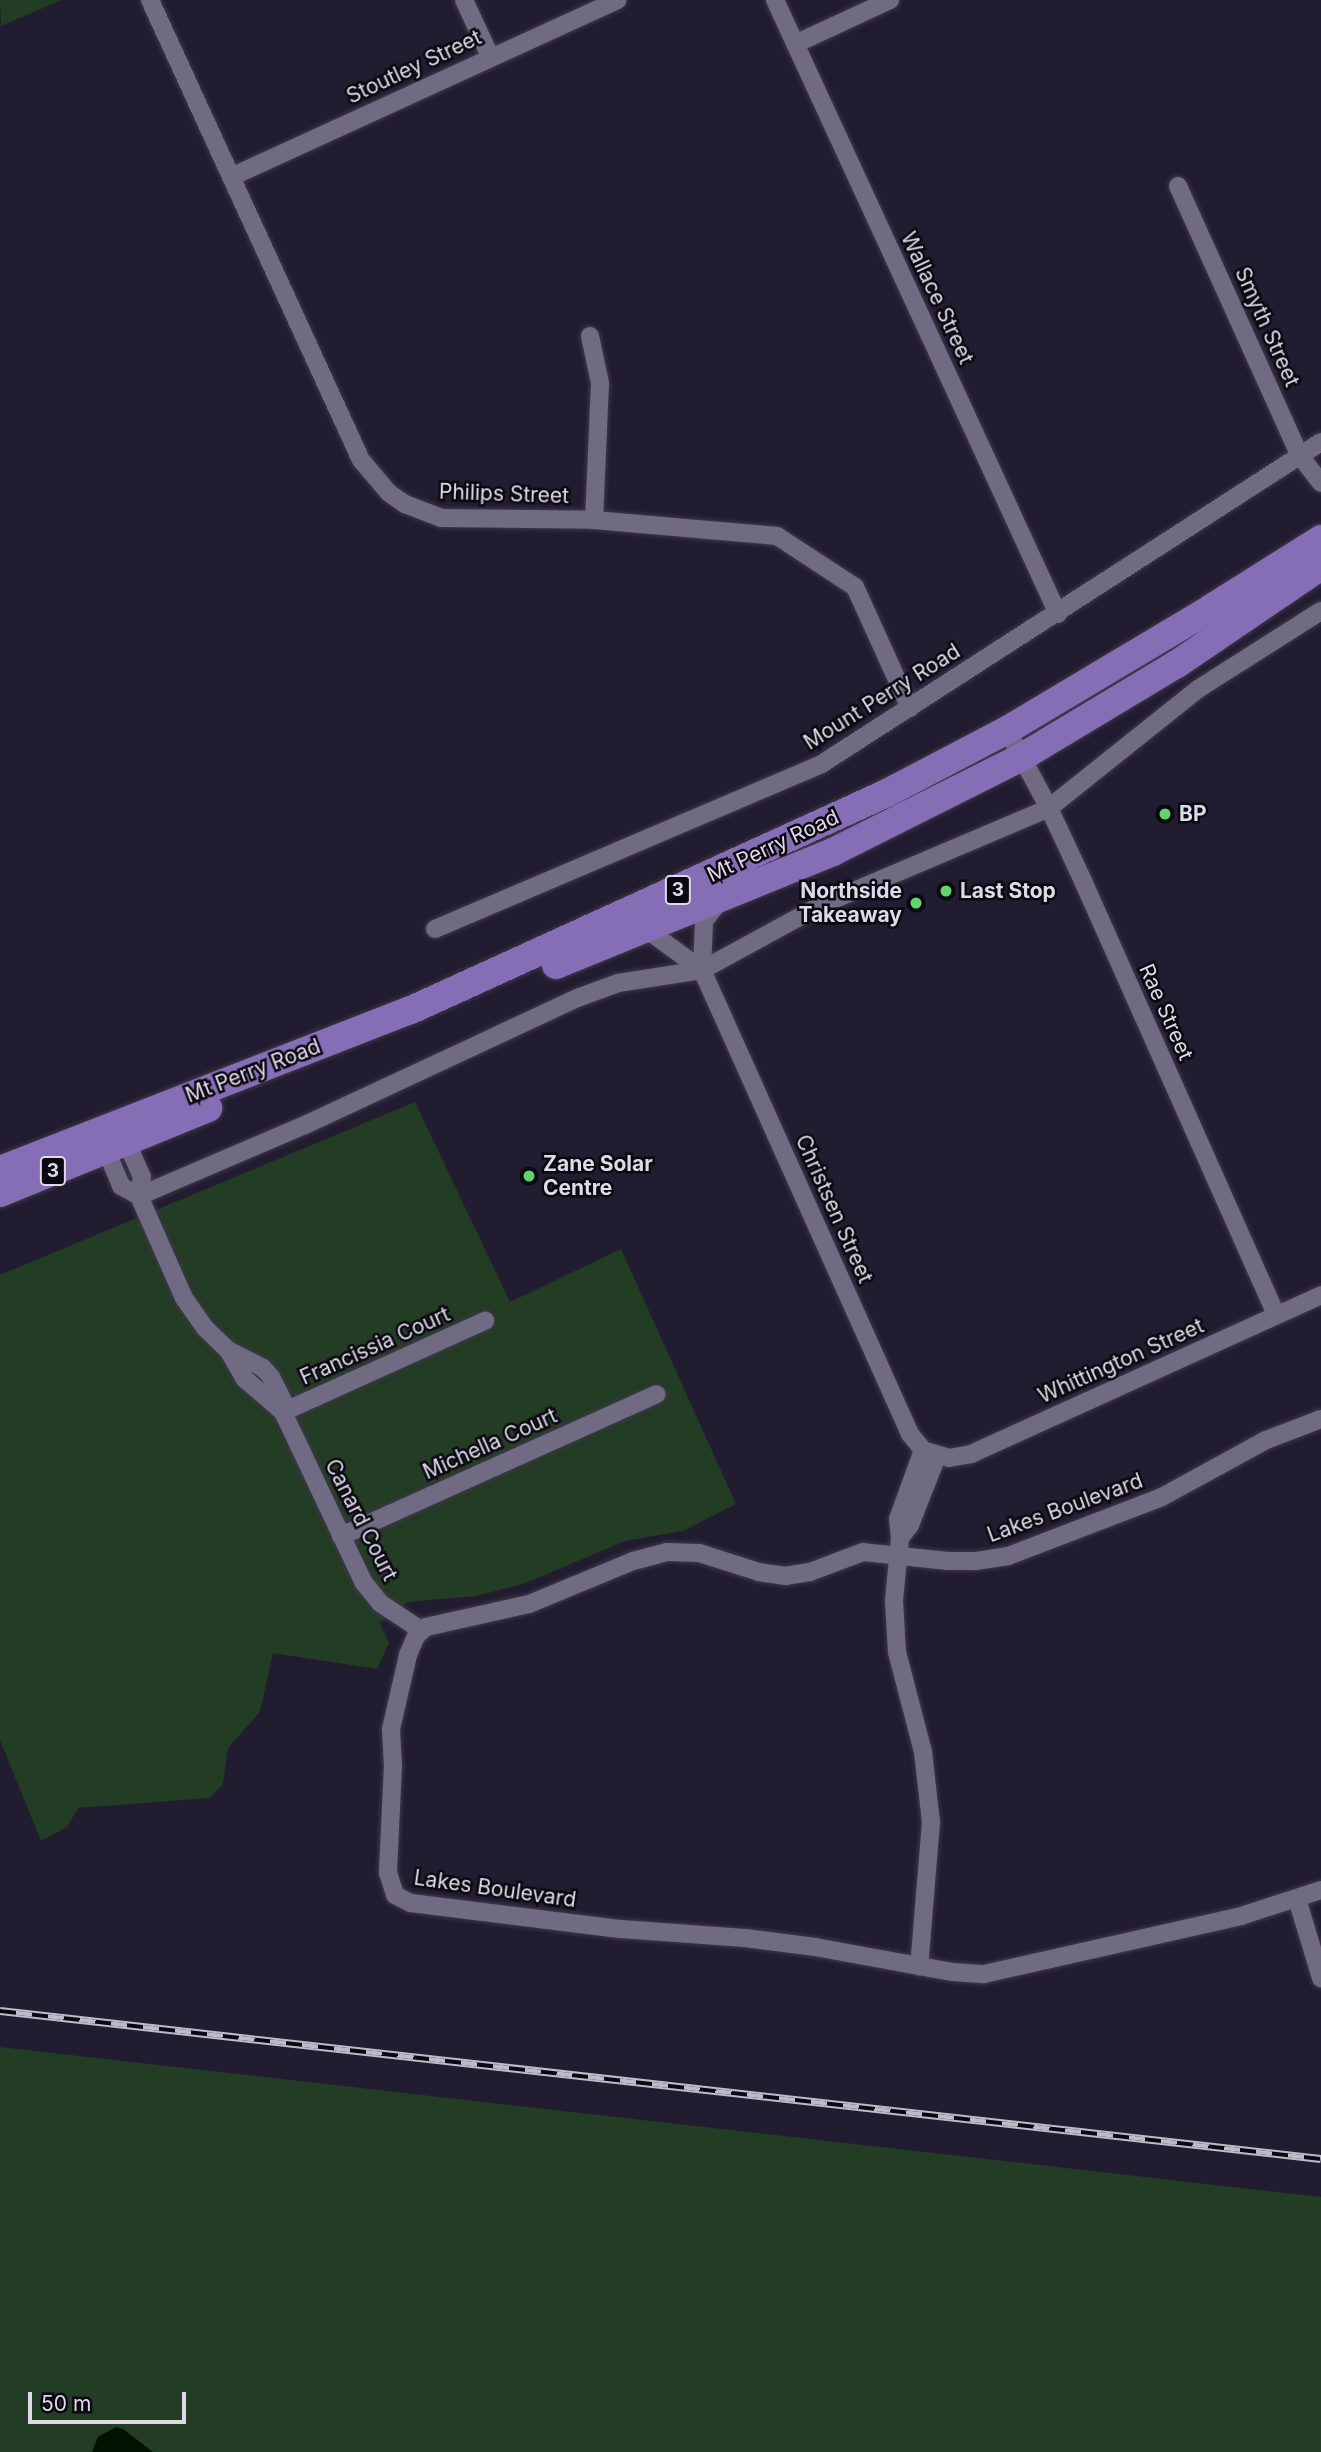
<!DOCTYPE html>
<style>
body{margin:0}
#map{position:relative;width:1321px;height:2452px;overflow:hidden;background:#221c30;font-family:Inter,sans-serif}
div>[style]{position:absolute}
.green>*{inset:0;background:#233c24}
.water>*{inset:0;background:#001200}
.roads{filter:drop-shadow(0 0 2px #3e394a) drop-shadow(0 0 2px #3e394a)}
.minor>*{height:18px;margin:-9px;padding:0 9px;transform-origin:9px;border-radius:9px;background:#716a83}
.primary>*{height:28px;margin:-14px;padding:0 14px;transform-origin:14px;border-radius:14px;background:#866eb7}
.rail>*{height:8px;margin-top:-4px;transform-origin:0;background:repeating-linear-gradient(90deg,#0b0811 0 16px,#bebac9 0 32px);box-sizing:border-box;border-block:2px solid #bebac9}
.dots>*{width:19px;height:19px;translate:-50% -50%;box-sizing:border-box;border:4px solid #0b0811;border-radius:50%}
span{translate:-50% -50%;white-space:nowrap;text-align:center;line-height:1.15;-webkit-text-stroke:5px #0b0811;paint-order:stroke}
.shield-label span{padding:2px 5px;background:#0b0811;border:2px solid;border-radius:5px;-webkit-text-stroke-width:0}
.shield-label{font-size:19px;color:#dedae8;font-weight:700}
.street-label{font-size:21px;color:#dedae8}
.poi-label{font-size:21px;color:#dedae8;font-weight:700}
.left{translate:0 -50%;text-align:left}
.right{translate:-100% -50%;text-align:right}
.scale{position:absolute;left:28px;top:2392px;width:158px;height:32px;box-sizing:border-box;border:4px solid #dedae8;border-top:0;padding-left:9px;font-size:21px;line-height:24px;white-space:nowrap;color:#dedae8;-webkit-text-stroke:5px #0b0811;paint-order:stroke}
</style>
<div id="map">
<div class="green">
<div style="clip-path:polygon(0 0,62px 0,1px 26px)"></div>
<div style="clip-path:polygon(415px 1102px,510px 1302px,621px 1249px,736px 1504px,683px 1531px,625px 1541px,526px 1583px,476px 1596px,408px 1602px,380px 1623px,389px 1643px,377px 1669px,273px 1653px,260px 1712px,228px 1748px,223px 1784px,210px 1798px,78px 1808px,67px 1827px,41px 1841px,0 1740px,0 1275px)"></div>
<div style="clip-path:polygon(0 2047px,1321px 2197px,1321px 2452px,0 2452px)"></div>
</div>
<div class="water">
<div style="clip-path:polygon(116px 2427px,123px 2429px,153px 2452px,92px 2452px,98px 2437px)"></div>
</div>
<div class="roads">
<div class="minor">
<div style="left:150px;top:0;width:506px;rotate:65.36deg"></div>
<div style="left:361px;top:460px;width:43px;rotate:49.7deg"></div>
<div style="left:389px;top:493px;width:19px;rotate:35deg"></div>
<div style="left:405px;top:504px;width:39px;rotate:21deg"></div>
<div style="left:441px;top:518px;width:153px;rotate:0.7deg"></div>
<div style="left:594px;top:520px;width:184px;rotate:5deg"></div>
<div style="left:777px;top:536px;width:93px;rotate:33.2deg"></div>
<div style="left:855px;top:587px;width:133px;rotate:65.6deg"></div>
<div style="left:464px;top:0;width:62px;rotate:65.1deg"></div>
<div style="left:775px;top:0;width:676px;rotate:65.25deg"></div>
<div style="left:795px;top:44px;width:105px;rotate:-24.9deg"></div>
<div style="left:231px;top:177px;width:425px;rotate:-24.6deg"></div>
<div style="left:1178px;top:186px;width:296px;rotate:65.7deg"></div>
<div style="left:1300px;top:456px;width:34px;rotate:52deg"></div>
<div style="left:590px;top:336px;width:48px;rotate:78deg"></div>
<div style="left:600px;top:383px;width:137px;rotate:92.5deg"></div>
<div style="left:1007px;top:730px;width:89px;rotate:61.7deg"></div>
<div style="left:1049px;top:808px;width:81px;rotate:65deg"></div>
<div style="left:1083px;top:881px;width:475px;rotate:66deg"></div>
<div style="left:718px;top:903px;width:23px;rotate:128deg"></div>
<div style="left:704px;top:921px;width:49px;rotate:92.3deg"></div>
<div style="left:702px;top:970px;width:508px;rotate:65.85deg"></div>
<div style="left:910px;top:1434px;width:21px;rotate:51deg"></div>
<div style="left:923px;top:1450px;width:27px;rotate:17deg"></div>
<div style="left:949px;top:1458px;width:22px;rotate:-10deg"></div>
<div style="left:971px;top:1454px;width:384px;rotate:-24.4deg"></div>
<div style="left:435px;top:929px;width:418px;rotate:-23.1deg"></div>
<div style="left:820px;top:765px;width:596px;rotate:-32.81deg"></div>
<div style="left:646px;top:929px;width:69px;rotate:36.2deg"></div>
<div style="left:126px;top:1141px;width:39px;rotate:66deg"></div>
<div style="left:142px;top:1177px;width:19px;rotate:99deg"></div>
<div style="left:139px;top:1196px;width:111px;rotate:66.2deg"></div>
<div style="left:184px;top:1298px;width:37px;rotate:55deg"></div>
<div style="left:205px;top:1328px;width:32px;rotate:44deg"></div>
<div style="left:228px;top:1350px;width:39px;rotate:27deg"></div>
<div style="left:263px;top:1368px;width:12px;rotate:48deg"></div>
<div style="left:271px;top:1377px;width:27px;rotate:63deg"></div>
<div style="left:283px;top:1401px;width:11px;rotate:90deg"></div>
<div style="left:283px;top:1412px;width:189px;rotate:64.7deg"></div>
<div style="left:364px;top:1583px;width:26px;rotate:51deg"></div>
<div style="left:380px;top:1603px;width:49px;rotate:33.4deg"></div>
<div style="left:106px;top:1150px;width:39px;rotate:67deg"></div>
<div style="left:121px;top:1186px;width:21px;rotate:29deg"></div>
<div style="left:139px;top:1196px;width:181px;rotate:-23.2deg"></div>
<div style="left:305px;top:1125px;width:303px;rotate:-25deg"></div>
<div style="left:580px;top:997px;width:40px;rotate:-20.2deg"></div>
<div style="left:618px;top:983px;width:85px;rotate:-8.8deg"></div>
<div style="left:702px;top:970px;width:136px;rotate:-28.6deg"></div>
<div style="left:821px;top:905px;width:248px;rotate:-23deg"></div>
<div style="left:1049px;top:808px;width:191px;rotate:-38.6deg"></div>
<div style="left:1198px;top:689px;width:146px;rotate:-32.4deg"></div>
<div style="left:228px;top:1350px;width:34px;rotate:60deg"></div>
<div style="left:245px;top:1379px;width:50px;rotate:41deg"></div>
<div style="left:283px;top:1412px;width:222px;rotate:-24.3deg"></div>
<div style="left:1321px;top:1419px;width:59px;rotate:159.1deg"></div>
<div style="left:1266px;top:1440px;width:119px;rotate:151.3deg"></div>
<div style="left:1162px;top:1497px;width:165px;rotate:159deg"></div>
<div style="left:1008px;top:1556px;width:33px;rotate:171deg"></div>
<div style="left:975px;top:1561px;width:27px;rotate:180deg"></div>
<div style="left:948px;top:1561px;width:85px;rotate:-174deg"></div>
<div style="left:863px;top:1552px;width:57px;rotate:159.3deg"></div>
<div style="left:810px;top:1572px;width:24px;rotate:171deg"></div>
<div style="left:786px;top:1576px;width:27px;rotate:-172deg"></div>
<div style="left:759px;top:1572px;width:63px;rotate:-162.4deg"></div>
<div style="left:699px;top:1553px;width:32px;rotate:-178deg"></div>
<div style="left:667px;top:1552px;width:35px;rotate:165deg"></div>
<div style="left:633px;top:1561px;width:113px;rotate:157.5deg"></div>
<div style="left:529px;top:1604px;width:106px;rotate:167.4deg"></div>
<div style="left:426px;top:1627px;width:13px;rotate:138deg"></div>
<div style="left:416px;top:1636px;width:21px;rotate:113deg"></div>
<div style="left:408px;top:1655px;width:76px;rotate:102.9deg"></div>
<div style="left:391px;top:1729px;width:36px;rotate:87deg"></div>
<div style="left:393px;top:1765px;width:108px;rotate:92.7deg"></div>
<div style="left:388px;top:1873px;width:23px;rotate:72deg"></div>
<div style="left:395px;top:1895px;width:18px;rotate:27deg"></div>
<div style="left:411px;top:1903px;width:212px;rotate:7.1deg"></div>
<div style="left:621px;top:1929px;width:124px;rotate:4.2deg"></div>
<div style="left:745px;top:1938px;width:71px;rotate:7.3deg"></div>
<div style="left:815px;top:1947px;width:140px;rotate:10.3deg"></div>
<div style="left:953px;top:1972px;width:31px;rotate:4deg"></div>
<div style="left:984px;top:1974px;width:263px;rotate:-12.7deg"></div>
<div style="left:1241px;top:1916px;width:84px;rotate:-18deg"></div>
<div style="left:923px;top:1450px;width:73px;rotate:109.9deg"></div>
<div style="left:898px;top:1519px;width:19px;rotate:84deg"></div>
<div style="left:900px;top:1538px;width:16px;rotate:-52deg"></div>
<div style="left:910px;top:1525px;width:74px;rotate:-68.6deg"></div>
<div style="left:341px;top:1536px;width:346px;rotate:-24.2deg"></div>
<div style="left:900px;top:1538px;width:62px;rotate:95.5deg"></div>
<div style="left:894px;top:1600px;width:52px;rotate:86.7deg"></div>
<div style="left:897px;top:1652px;width:103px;rotate:75.4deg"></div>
<div style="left:923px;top:1752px;width:70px;rotate:83.5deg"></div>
<div style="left:931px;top:1822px;width:145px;rotate:94.7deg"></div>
<div style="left:1297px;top:1899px;width:83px;rotate:73.1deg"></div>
</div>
<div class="primary">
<div style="left:556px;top:965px;width:299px;rotate:-22.2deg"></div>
<div style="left:833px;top:852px;width:212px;rotate:-26.7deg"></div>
<div style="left:1022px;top:757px;width:181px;rotate:-31deg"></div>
<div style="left:1177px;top:664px;width:174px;rotate:-34.2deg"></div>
<div style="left:0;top:1170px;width:441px;rotate:-21.3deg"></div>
<div style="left:411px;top:1010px;width:523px;rotate:-24.51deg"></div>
<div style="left:887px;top:793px;width:136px;rotate:-27.7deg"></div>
<div style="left:1007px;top:730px;width:240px;rotate:-30.8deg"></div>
<div style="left:1213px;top:607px;width:128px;rotate:-32.2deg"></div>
<div style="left:0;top:1193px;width:225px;rotate:-22.2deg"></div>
</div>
</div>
<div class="rail">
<div style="left:0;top:2011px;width:1329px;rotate:6.39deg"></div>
</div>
<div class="dots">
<div style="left:1165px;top:814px;background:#5fd56b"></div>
<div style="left:946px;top:891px;background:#5fd56b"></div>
<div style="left:916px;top:903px;background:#5fd56b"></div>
<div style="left:529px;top:1176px;background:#5fd56b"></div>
</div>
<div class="shield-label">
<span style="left:678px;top:890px">3</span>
<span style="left:53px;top:1171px">3</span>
</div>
<div class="street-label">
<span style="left:414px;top:67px;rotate:-25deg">Stoutley Street</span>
<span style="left:937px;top:298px;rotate:65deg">Wallace Street</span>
<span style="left:1267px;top:327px;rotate:66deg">Smyth Street</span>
<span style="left:504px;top:494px;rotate:2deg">Philips Street</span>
<span style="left:882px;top:697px;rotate:-32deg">Mount Perry Road</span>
<span style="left:773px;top:846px;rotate:-25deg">Mt Perry Road</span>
<span style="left:1166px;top:1012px;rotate:66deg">Rae Street</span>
<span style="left:253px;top:1071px;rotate:-21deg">Mt Perry Road</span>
<span style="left:834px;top:1209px;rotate:66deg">Christsen Street</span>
<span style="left:375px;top:1346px;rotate:-24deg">Francissia Court</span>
<span style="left:1121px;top:1361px;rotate:-24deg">Whittington Street</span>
<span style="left:490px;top:1444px;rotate:-24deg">Michella Court</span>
<span style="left:1065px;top:1508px;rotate:-20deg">Lakes Boulevard</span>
<span style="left:361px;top:1520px;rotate:63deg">Canard Court</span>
<span style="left:495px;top:1889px;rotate:8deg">Lakes Boulevard</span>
</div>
<div class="poi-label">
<span class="left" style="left:1179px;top:814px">BP</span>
<span class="right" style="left:902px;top:903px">Northside<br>Takeaway</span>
<span class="left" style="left:960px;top:891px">Last Stop</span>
<span class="left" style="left:543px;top:1176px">Zane Solar<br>Centre</span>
</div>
<div class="scale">50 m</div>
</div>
